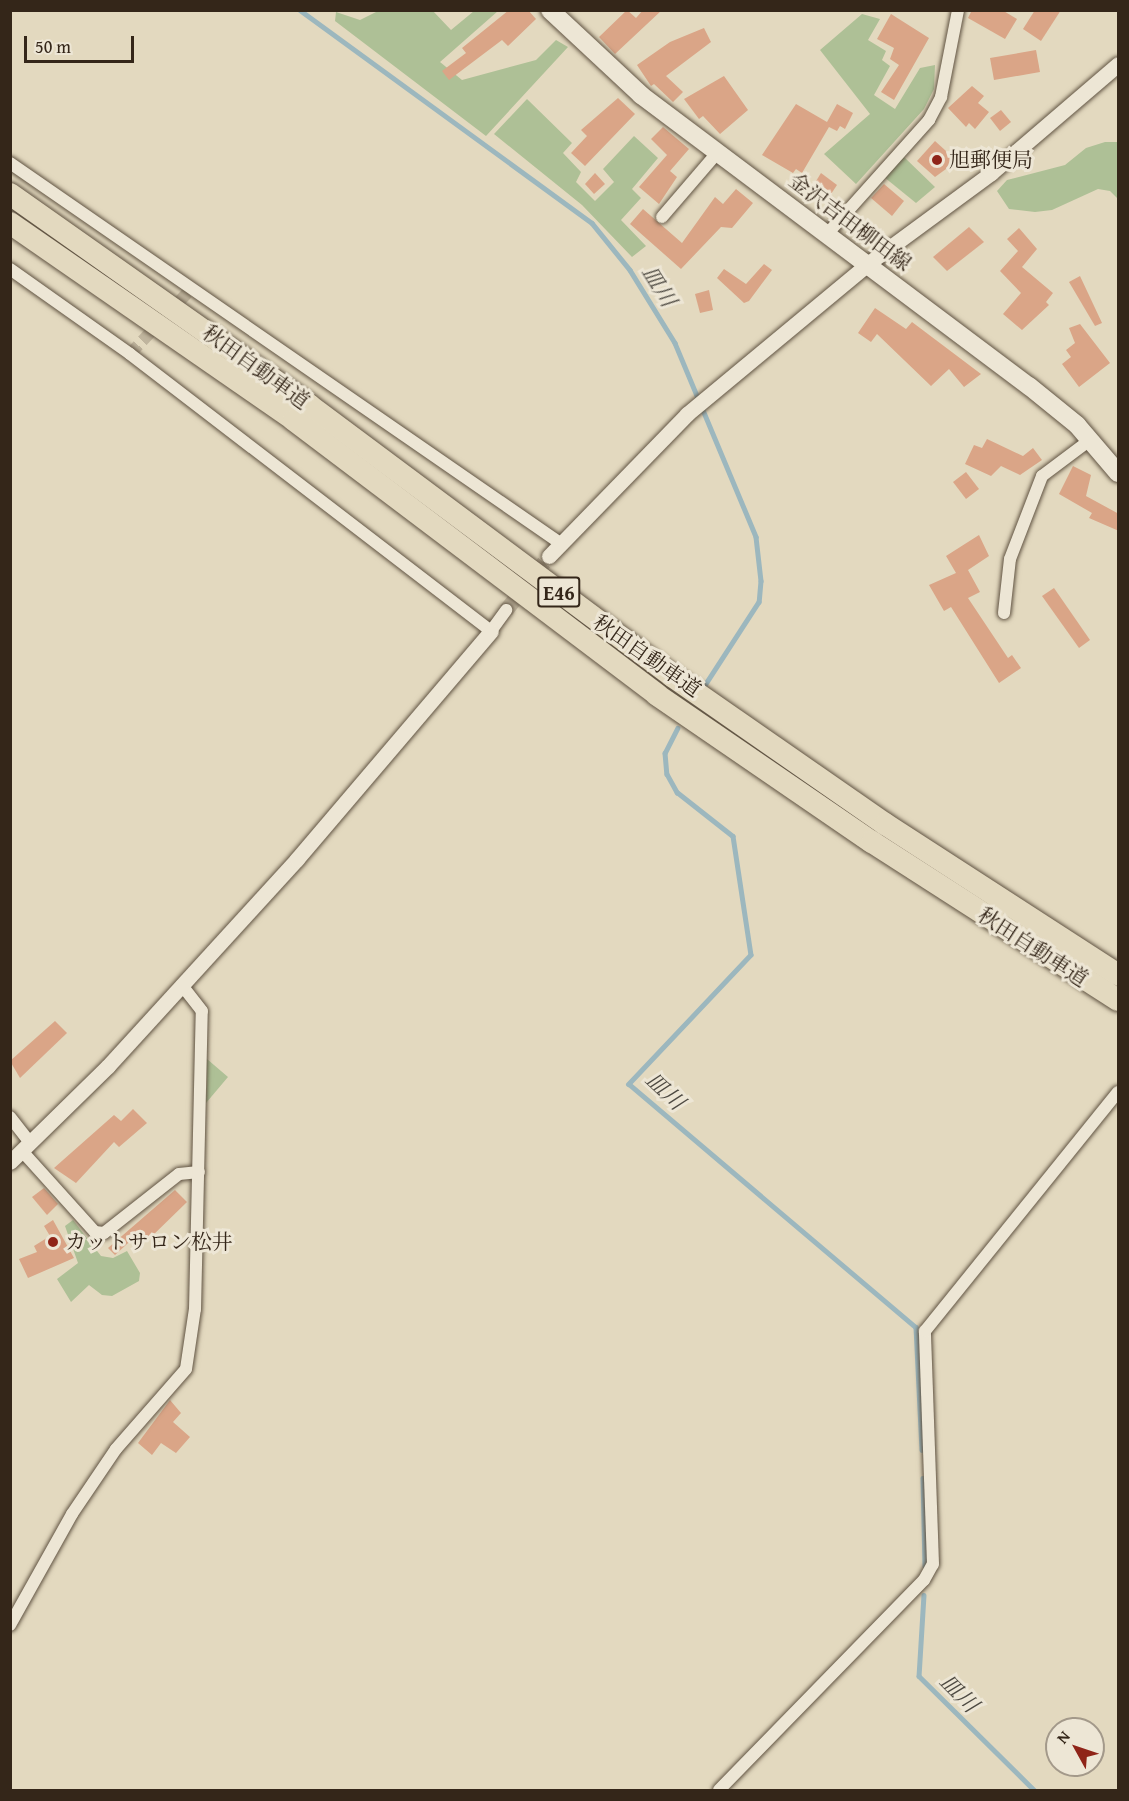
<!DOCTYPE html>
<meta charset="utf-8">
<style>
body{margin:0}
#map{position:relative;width:1129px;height:1801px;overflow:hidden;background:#e3d9bf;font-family:"Gentium Book Plus","Noto Serif JP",serif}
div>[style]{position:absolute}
.green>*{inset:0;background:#aec096}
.stream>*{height:4.5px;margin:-2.25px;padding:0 2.25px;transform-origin:2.25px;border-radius:2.25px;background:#9cb7be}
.building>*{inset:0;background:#daa587}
.minor-tunnel>*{height:12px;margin-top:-6px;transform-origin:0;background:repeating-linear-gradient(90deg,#c0b59e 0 12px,transparent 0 18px)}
.tertiary-tunnel>*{height:15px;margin-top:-7.5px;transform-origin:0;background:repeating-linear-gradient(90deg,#c0b59e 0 15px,transparent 0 23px)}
.roads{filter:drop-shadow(0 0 2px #605342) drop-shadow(0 0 2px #605342)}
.minor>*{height:12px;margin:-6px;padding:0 6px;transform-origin:6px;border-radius:6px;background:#ede6d5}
.tertiary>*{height:15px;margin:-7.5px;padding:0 7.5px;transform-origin:7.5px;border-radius:7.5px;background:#ede6d5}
.secondary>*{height:18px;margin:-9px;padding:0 9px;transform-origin:9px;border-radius:9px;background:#ede6d5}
.motorway>*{height:22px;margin:-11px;padding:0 11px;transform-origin:11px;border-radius:11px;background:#e3d9bf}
.dots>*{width:16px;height:16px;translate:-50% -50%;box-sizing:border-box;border:3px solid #ede6d5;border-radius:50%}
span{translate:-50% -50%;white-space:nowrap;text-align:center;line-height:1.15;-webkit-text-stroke:6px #ede6d5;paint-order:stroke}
.shield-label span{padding:2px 4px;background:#ede6d5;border:2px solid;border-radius:4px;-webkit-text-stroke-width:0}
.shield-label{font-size:20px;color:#342619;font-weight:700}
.poi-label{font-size:21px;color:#342619}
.left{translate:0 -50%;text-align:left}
.street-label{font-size:21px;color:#342619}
.water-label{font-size:22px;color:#4e4a42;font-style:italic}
.frame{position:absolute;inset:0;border:12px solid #342619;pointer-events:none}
.north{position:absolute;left:1045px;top:1717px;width:60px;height:60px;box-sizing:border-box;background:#ede6d5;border:2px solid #a3998a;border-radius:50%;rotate:310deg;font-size:16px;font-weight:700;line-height:24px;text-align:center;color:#342619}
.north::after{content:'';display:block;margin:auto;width:21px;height:27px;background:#8f2418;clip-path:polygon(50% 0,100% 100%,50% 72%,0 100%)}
.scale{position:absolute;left:24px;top:36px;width:110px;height:27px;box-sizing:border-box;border:3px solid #342619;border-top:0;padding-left:8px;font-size:18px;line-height:21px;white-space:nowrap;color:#342619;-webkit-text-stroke:4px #ede6d5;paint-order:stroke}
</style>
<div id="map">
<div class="green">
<div style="clip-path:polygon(378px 11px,433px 11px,451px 30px,474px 11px,498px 11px,440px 62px,462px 80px,536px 60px,556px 40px,568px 47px,486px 136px,335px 21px,336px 12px,360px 20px)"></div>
<div style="clip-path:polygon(862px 14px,880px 19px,868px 40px,886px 51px,882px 60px,890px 66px,874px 95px,895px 109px,920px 68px,935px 65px,934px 89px,924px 109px,856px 184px,824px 154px,870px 114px,820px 50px)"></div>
<div style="clip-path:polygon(527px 99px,572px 143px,563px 153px,581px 172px,576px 182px,595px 201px,614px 182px,603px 169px,634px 136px,658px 158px,632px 189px,641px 198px,621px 220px,646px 246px,632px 257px,582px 205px,494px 134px)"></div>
<div style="clip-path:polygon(1105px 142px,1118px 142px,1118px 199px,1110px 191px,1098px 189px,1052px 210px,1035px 212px,1009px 209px,997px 191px,1007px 180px,1065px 165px,1086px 148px)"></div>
<div style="clip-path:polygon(904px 157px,935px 187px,916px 203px,884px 177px)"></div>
<div style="clip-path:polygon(207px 1059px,228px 1077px,206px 1103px,207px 1083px)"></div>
<div style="clip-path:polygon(73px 1220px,101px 1256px,113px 1258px,127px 1251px,140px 1273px,139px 1281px,112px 1296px,102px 1295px,89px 1285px,71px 1302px,57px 1279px,78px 1263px,65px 1226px)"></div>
</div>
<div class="stream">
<div style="left:300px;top:10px;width:361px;rotate:36.1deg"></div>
<div style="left:592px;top:223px;width:60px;rotate:51deg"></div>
<div style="left:630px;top:270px;width:86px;rotate:58.3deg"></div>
<div style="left:675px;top:343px;width:210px;rotate:67.3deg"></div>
<div style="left:756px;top:537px;width:44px;rotate:83.5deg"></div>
<div style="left:761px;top:581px;width:21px;rotate:95deg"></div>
<div style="left:759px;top:602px;width:105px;rotate:122.9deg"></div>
<div style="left:678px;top:728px;width:28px;rotate:117deg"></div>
<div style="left:665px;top:753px;width:21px;rotate:85deg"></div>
<div style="left:667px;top:774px;width:21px;rotate:61deg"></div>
<div style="left:677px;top:792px;width:71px;rotate:38.2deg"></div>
<div style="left:733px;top:836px;width:120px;rotate:81.4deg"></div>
<div style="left:751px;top:955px;width:178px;rotate:133.4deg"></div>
<div style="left:629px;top:1084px;width:376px;rotate:40.3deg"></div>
<div style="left:916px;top:1327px;width:123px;rotate:87.2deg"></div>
<div style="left:923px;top:1478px;width:88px;rotate:88.7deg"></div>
<div style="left:924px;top:1595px;width:81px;rotate:93.5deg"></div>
<div style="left:919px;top:1676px;width:162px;rotate:44.7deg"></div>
</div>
<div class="building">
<div style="clip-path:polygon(509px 10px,528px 10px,536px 19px,508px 46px,502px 40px,449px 80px,442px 71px,466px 53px,462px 48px)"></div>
<div style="clip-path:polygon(627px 10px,636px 18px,643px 10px,662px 10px,615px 54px,599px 37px)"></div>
<div style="clip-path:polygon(972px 10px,1002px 10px,1017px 19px,1005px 39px,968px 18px)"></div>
<div style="clip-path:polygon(1035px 10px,1061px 10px,1041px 41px,1023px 29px)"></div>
<div style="clip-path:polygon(891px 14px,929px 38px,894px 100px,881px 92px,899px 65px,890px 59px,894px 48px,877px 39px)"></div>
<div style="clip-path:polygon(704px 28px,711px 42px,666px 76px,683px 92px,673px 102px,654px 84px,651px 86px,637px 65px,670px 42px)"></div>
<div style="clip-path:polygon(1036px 50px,1040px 72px,994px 80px,990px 58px)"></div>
<div style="clip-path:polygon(724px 76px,748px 110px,720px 134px,703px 116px,699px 119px,684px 99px)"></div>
<div style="clip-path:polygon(972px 86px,984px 96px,978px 103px,989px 112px,975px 129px,969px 123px,966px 127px,948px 108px)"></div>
<div style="clip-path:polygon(618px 98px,635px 114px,585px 166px,571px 153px,587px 136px,581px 130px)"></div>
<div style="clip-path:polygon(796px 104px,827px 122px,837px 104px,853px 113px,845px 129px,840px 126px,837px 131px,829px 127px,802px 173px,796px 169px,793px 173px,762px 155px)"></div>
<div style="clip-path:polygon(1001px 110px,1011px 122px,1000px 131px,990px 118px)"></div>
<div style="clip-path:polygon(663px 127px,689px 149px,670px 171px,677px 177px,659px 204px,639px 187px,667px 155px,651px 139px)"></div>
<div style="clip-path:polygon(935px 141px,957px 161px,935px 177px,917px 161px)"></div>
<div style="clip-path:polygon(595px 173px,605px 184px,594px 194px,585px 184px)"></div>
<div style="clip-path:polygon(821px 173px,837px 185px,829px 197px,813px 186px)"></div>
<div style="clip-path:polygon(884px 184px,904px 201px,892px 216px,871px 198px)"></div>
<div style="clip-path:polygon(736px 189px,753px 203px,732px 228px,721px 227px,681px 269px,630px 224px,643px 209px,682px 243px,715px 197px,723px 204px)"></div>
<div style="clip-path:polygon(969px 227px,984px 242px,947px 271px,933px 257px)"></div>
<div style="clip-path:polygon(1019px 228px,1037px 249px,1022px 267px,1053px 293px,1046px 302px,1049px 305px,1022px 330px,1003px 314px,1021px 293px,1000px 271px,1018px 251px,1007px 239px)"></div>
<div style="clip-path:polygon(764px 264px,772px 270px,749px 301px,744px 303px,717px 278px,724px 269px,746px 284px)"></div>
<div style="clip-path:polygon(1080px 276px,1102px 323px,1095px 326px,1069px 282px)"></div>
<div style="clip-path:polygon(709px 290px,713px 310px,700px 313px,695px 294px)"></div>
<div style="clip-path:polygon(875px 308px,906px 329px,912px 322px,981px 374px,964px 387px,949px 369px,931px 386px,877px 334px,871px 342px,858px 333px)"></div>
<div style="clip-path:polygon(1080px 324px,1110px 363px,1079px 387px,1062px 364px,1071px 357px,1066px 350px,1075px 343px,1069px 328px)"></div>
<div style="clip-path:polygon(987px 439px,1023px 456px,1033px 448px,1042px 460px,1020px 475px,1001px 466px,991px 476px,965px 464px,974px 445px,982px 448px)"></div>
<div style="clip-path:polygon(1073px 466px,1091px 475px,1086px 496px,1119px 514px,1119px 531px,1089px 518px,1092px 513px,1059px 494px)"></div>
<div style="clip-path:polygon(966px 472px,979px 489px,966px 499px,953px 482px)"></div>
<div style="clip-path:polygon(979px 535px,989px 556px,968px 570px,980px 592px,968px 598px,1008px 658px,1012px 655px,1021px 668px,999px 683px,951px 607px,944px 611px,929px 585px,956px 573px,946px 556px)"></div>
<div style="clip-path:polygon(1054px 588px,1090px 640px,1079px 648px,1042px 596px)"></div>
<div style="clip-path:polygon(55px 1021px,67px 1033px,20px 1078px,10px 1061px)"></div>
<div style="clip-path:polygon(133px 1109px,147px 1123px,119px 1147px,114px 1142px,76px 1183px,54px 1168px,114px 1115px,121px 1121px)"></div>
<div style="clip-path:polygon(44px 1188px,58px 1204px,47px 1215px,32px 1197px)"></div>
<div style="clip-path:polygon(175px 1190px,187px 1202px,147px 1241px,139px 1233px,115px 1255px,108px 1248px)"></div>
<div style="clip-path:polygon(53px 1220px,74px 1258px,28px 1278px,19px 1259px,37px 1252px,34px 1246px,50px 1236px,44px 1226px)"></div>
<div style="clip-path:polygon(170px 1400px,181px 1413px,173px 1422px,190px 1437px,176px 1453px,161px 1443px,152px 1455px,138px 1443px)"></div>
</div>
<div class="minor-tunnel">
<div style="left:130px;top:354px;width:91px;rotate:-46.8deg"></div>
</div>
<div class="tertiary-tunnel">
<div style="left:506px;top:610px;width:69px;rotate:-51.5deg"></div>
</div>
<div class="roads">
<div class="minor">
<div style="left:10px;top:163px;width:669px;rotate:34.64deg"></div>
<div style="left:662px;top:217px;width:84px;rotate:-49.3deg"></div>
<div style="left:828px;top:233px;width:152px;rotate:-48.2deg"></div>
<div style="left:929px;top:120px;width:26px;rotate:-62deg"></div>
<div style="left:941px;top:97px;width:89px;rotate:-78.9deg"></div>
<div style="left:10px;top:269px;width:147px;rotate:35.3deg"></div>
<div style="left:130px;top:354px;width:455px;rotate:37.5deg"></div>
<div style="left:491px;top:631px;width:26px;rotate:-54deg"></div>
<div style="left:1004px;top:613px;width:54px;rotate:-83.7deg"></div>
<div style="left:1010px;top:559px;width:89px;rotate:-68.9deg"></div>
<div style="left:1042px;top:476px;width:60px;rotate:-36.9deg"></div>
<div style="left:10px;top:1117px;width:33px;rotate:52deg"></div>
<div style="left:22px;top:1151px;width:109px;rotate:48deg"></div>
<div style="left:95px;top:1232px;width:9px;rotate:6deg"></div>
<div style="left:104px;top:1233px;width:95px;rotate:-38.2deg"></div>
<div style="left:179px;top:1174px;width:20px;rotate:-6deg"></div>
<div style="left:10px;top:1625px;width:127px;rotate:-60.8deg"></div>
<div style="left:72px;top:1514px;width:78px;rotate:-55.9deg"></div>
<div style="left:116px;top:1449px;width:106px;rotate:-48.8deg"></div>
<div style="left:186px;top:1369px;width:61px;rotate:-81.5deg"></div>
<div style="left:195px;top:1309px;width:298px;rotate:-88.7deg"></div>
<div style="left:202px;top:1011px;width:33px;rotate:-128deg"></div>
<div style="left:719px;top:1790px;width:293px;rotate:-45.7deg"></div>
<div style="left:924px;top:1580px;width:18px;rotate:-61deg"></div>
<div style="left:933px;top:1564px;width:233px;rotate:-92deg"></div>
<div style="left:925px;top:1331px;width:307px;rotate:-51.1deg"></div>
</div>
<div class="tertiary">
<div style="left:549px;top:556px;width:198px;rotate:-45.8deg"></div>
<div style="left:687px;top:414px;width:238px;rotate:-39.7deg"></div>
<div style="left:870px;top:262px;width:150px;rotate:-36.3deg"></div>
<div style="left:991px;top:173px;width:167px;rotate:-40.6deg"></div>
<div style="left:10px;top:1162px;width:137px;rotate:-44.4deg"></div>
<div style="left:108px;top:1066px;width:280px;rotate:-47.6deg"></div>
<div style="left:297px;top:859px;width:299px;rotate:-49.6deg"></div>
</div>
<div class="secondary">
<div style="left:550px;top:10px;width:125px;rotate:43deg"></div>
<div style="left:641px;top:95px;width:485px;rotate:36.9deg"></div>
<div style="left:1029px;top:386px;width:62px;rotate:39.1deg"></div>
<div style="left:1077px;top:425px;width:63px;rotate:49.5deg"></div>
</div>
<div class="motorway">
<div style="left:10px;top:194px;width:367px;rotate:35.2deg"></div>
<div style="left:310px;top:406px;width:452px;rotate:36.7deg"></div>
<div style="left:672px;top:676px;width:259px;rotate:34.8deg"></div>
<div style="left:885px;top:824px;width:278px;rotate:32.9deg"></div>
<div style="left:10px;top:223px;width:346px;rotate:34.7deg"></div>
<div style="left:294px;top:420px;width:455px;rotate:37.1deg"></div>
<div style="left:657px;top:695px;width:260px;rotate:34.4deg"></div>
<div style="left:872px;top:842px;width:292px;rotate:32.7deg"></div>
</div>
</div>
<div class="dots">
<div style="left:937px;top:160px;background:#8f2418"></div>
<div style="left:53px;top:1242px;background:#8f2418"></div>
</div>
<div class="shield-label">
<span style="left:559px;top:592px">E46</span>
</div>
<div class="poi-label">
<span class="left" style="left:949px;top:160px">旭郵便局</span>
<span class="left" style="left:65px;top:1242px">カットサロン松井</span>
</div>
<div class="street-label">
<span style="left:850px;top:222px;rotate:37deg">金沢吉田柳田線</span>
<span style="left:256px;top:367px;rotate:36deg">秋田自動車道</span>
<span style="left:647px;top:656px;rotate:35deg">秋田自動車道</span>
<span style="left:1033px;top:947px;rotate:33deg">秋田自動車道</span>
</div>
<div class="water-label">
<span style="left:659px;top:286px;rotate:58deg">皿川</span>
<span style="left:665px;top:1091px;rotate:43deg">皿川</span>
<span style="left:959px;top:1693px;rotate:45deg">皿川</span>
</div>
<div class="frame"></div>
<div class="north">N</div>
<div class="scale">50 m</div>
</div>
